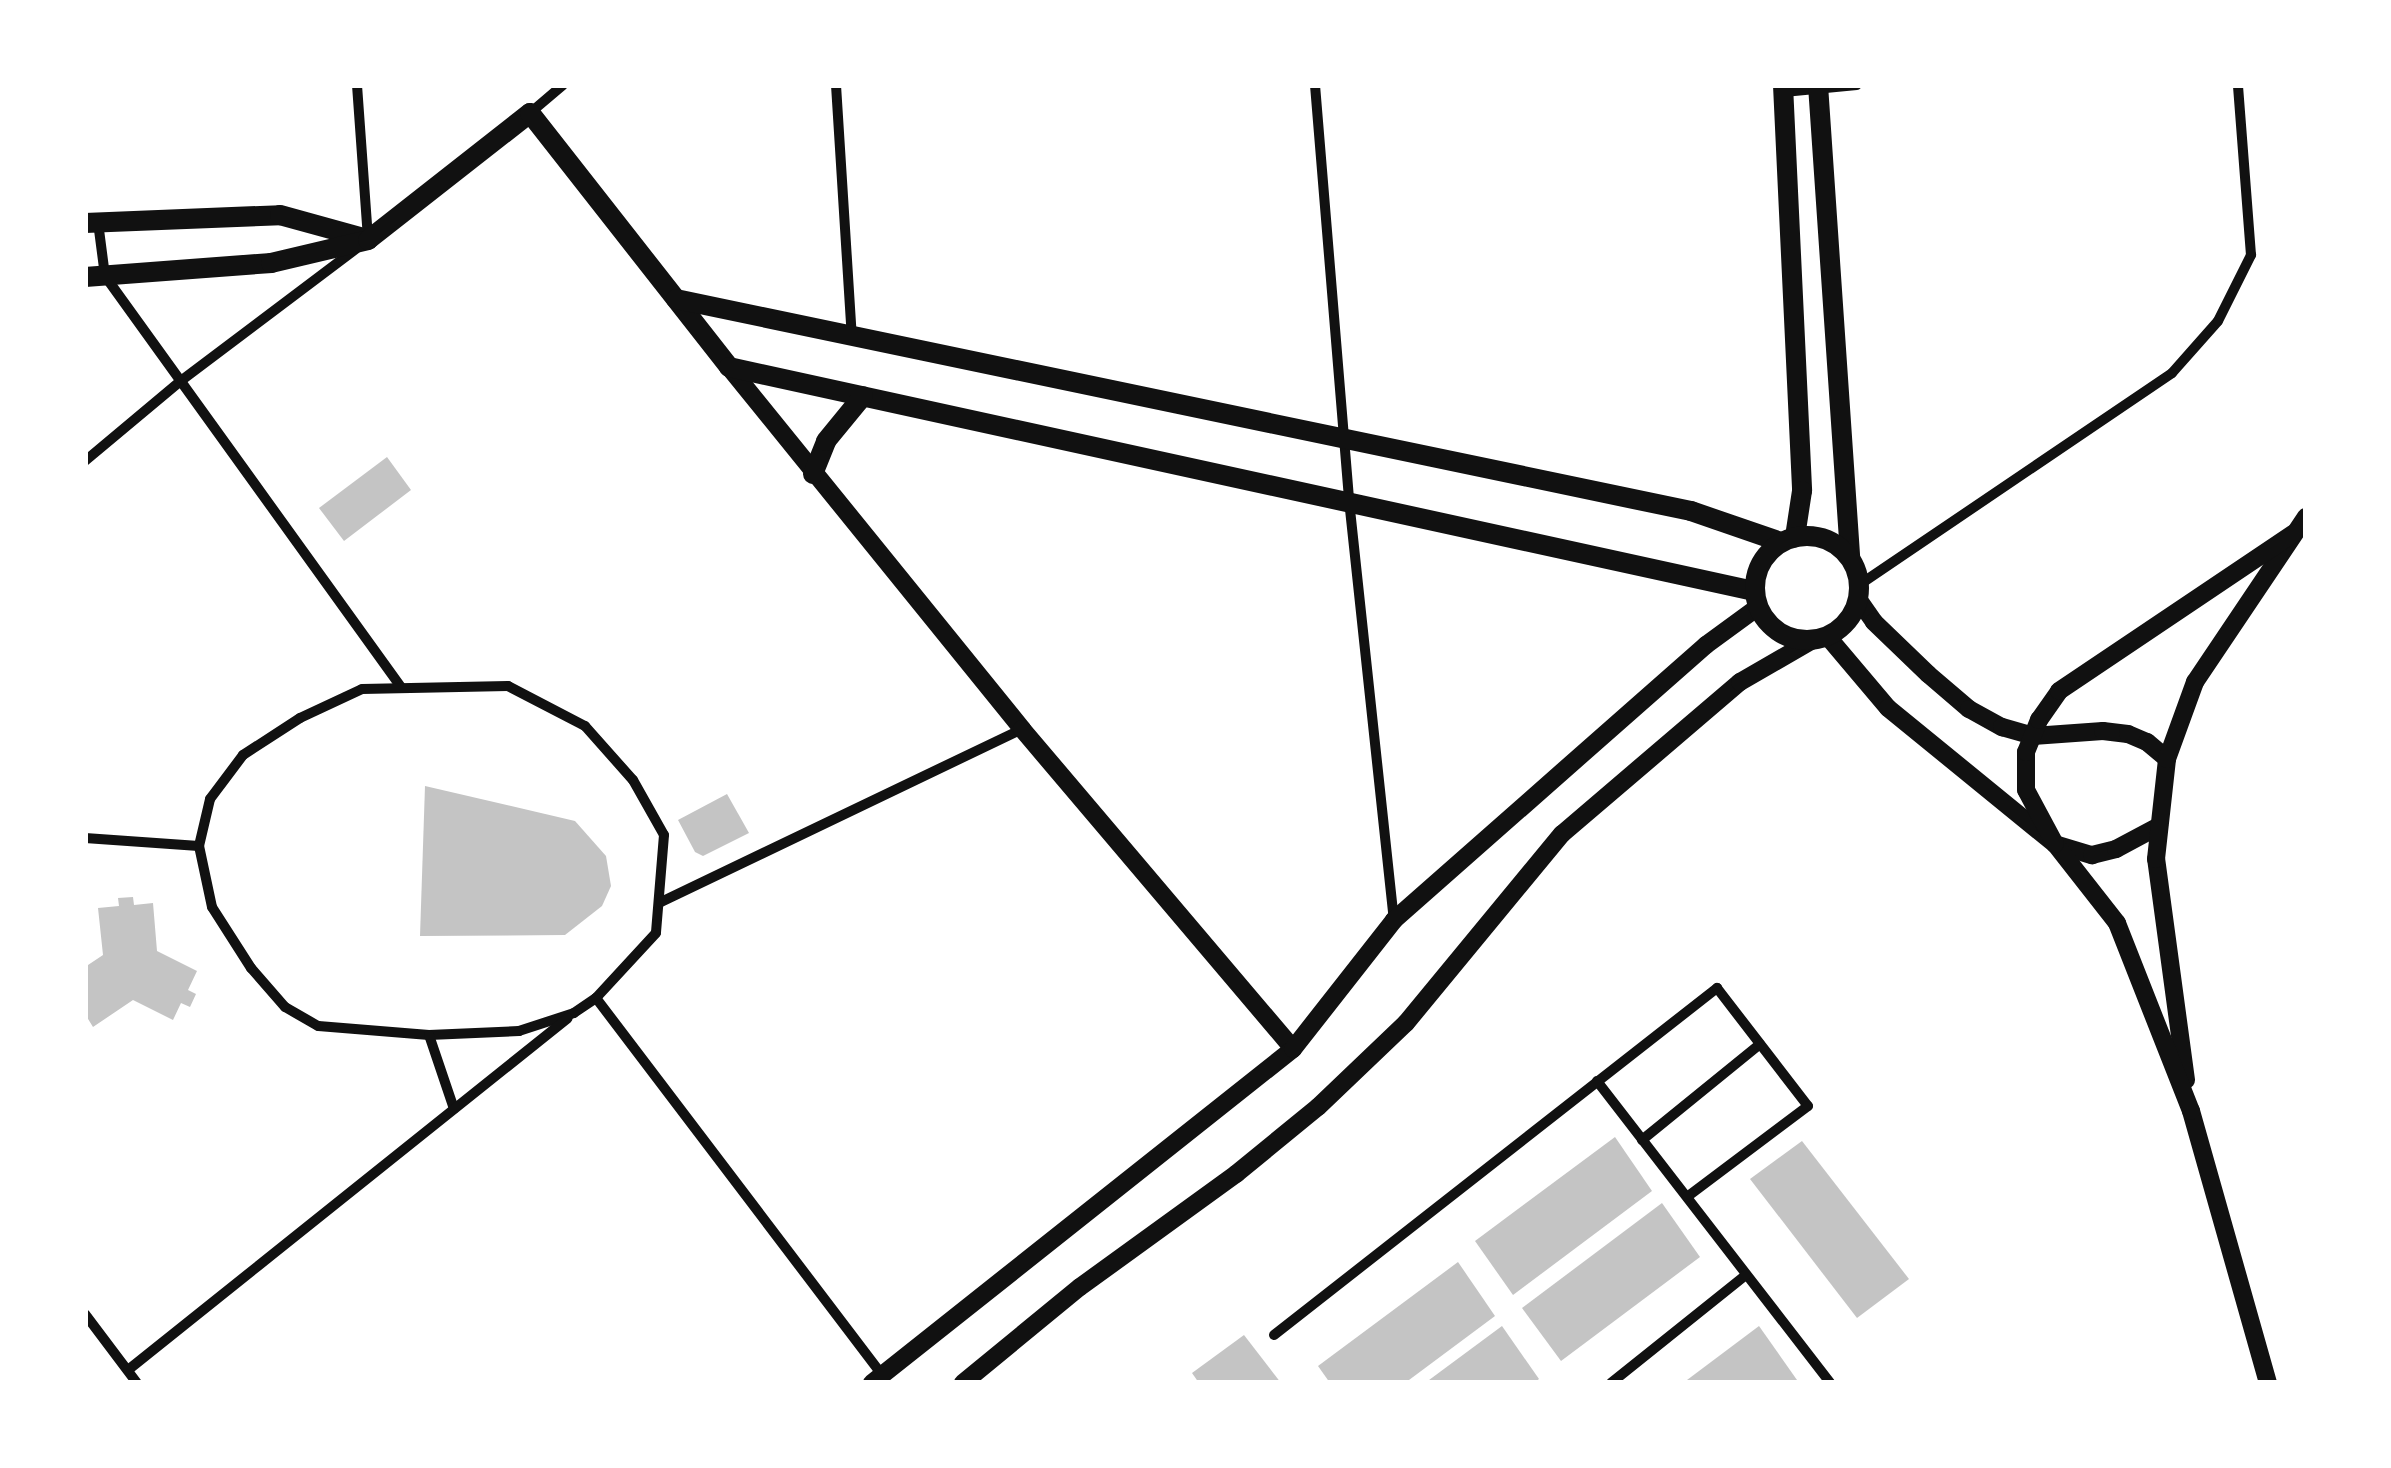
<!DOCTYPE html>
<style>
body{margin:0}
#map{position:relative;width:2391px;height:1468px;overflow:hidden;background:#fff;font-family:Quicksand,sans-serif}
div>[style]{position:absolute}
.building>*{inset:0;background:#c4c4c4}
.minor>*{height:10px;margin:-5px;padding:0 5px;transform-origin:5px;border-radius:5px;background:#111}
.tertiary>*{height:18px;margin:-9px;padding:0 9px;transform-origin:9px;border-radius:9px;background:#111}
.secondary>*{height:20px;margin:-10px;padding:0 10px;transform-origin:10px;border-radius:10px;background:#111}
.secondary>.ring{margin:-10px;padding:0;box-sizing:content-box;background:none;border:20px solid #111;border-radius:50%}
span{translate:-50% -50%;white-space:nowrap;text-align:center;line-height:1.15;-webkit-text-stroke:8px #fff;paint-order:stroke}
.frame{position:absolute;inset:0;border:88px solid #fff;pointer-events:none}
</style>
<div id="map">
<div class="building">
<div style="clip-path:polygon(387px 457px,411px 490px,344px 541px,319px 508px)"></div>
<div style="clip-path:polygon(425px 786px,575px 821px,606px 856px,611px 886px,602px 906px,565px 935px,420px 936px)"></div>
<div style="clip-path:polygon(727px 794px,749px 833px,703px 856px,695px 852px,678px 820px)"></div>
<div style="clip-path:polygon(133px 897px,134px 905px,153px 903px,157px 951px,197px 971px,188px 990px,196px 994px,190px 1007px,181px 1003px,173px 1020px,133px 1000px,93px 1027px,85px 1014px,85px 967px,103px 955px,98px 908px,119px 906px,118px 898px)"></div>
<div style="clip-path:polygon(1615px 1137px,1652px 1191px,1513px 1295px,1475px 1241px)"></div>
<div style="clip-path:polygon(1802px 1141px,1909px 1279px,1857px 1318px,1750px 1179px)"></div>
<div style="clip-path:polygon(1662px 1203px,1700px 1257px,1561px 1361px,1522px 1308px)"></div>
<div style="clip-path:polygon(1458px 1262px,1495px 1316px,1405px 1383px,1330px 1383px,1318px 1366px)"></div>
<div style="clip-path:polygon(1502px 1326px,1539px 1379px,1534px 1383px,1425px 1383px)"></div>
<div style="clip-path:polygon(1759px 1326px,1797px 1380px,1793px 1383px,1683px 1383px)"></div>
<div style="clip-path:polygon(1244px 1335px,1281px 1383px,1199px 1383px,1192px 1373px)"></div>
</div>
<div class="minor">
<div style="left:357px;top:85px;width:154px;rotate:85.9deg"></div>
<div style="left:836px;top:85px;width:253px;rotate:86.4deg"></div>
<div style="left:1315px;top:85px;width:416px;rotate:85.3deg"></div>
<div style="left:1349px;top:500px;width:422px;rotate:83.9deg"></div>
<div style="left:1784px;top:92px;width:73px;rotate:-5.5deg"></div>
<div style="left:530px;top:113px;width:43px;rotate:-40.3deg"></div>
<div style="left:98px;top:222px;width:54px;rotate:82.6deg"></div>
<div style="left:105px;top:276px;width:506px;rotate:54.24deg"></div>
<div style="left:85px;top:461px;width:126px;rotate:-39.9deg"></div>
<div style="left:182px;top:380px;width:218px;rotate:-37deg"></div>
<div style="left:1859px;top:585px;width:378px;rotate:-34.1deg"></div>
<div style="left:2172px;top:373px;width:69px;rotate:-48.5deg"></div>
<div style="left:2218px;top:321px;width:74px;rotate:-63.4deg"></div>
<div style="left:2251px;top:255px;width:170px;rotate:-94.4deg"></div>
<div style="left:508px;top:686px;width:87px;rotate:27.5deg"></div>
<div style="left:585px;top:726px;width:72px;rotate:48.4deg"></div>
<div style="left:633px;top:780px;width:63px;rotate:60.6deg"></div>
<div style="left:664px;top:835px;width:98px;rotate:94.7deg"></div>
<div style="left:656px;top:933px;width:88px;rotate:132.7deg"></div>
<div style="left:596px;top:998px;width:27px;rotate:146deg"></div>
<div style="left:574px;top:1013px;width:58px;rotate:161.9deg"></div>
<div style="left:519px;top:1031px;width:90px;rotate:177.5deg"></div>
<div style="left:429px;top:1035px;width:111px;rotate:-175.4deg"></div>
<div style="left:318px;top:1026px;width:38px;rotate:-150deg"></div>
<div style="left:285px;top:1007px;width:52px;rotate:-131.1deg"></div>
<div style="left:251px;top:968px;width:72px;rotate:-122.6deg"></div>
<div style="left:212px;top:907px;width:62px;rotate:-102deg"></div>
<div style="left:199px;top:846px;width:48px;rotate:-76.8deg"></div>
<div style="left:210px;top:799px;width:55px;rotate:-53.1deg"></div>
<div style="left:243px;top:755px;width:68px;rotate:-33deg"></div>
<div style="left:300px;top:718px;width:68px;rotate:-25.1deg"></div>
<div style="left:362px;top:689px;width:146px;rotate:-1.2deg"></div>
<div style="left:85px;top:838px;width:114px;rotate:4deg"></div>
<div style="left:661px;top:902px;width:400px;rotate:-25.6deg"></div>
<div style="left:596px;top:998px;width:473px;rotate:52.8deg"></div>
<div style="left:429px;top:1035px;width:78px;rotate:71.3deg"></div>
<div style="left:1597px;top:1081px;width:381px;rotate:52.3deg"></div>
<div style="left:1642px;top:1140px;width:152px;rotate:-39.1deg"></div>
<div style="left:85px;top:1314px;width:86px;rotate:53deg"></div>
<div style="left:1274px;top:1335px;width:563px;rotate:-38.07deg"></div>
<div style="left:1717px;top:988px;width:149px;rotate:52.4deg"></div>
<div style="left:1808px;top:1106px;width:151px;rotate:143.1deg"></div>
<div style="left:128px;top:1370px;width:563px;rotate:-38.66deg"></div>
<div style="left:1611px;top:1383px;width:173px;rotate:-38.7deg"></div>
</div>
<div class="tertiary">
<div style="left:729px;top:367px;width:466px;rotate:51deg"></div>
<div style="left:1022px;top:729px;width:419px;rotate:49.7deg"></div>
<div style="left:1858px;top:599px;width:28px;rotate:55deg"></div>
<div style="left:1874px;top:622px;width:75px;rotate:43.9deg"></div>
<div style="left:1928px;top:674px;width:54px;rotate:40.5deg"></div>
<div style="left:1969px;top:709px;width:38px;rotate:29deg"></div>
<div style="left:2002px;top:727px;width:32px;rotate:16deg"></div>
<div style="left:2033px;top:736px;width:70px;rotate:-4.1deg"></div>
<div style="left:2103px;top:731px;width:25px;rotate:7deg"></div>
<div style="left:2128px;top:734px;width:21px;rotate:23deg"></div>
<div style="left:2147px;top:742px;width:26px;rotate:40deg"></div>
<div style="left:1828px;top:637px;width:93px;rotate:49.8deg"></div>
<div style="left:1888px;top:708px;width:215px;rotate:39.2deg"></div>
<div style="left:2055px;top:844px;width:39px;rotate:17deg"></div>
<div style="left:2092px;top:855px;width:25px;rotate:-14deg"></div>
<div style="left:2116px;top:849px;width:49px;rotate:-28.1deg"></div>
<div style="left:2186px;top:1080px;width:223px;rotate:-97.7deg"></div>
<div style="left:2156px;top:859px;width:101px;rotate:-83.7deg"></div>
<div style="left:2167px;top:759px;width:82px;rotate:-70deg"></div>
<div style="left:2195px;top:682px;width:199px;rotate:-56.1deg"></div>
<div style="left:872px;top:1383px;width:537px;rotate:-38.43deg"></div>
<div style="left:1293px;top:1049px;width:164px;rotate:-51.9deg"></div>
<div style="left:1394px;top:920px;width:416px;rotate:-41.4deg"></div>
<div style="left:1706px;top:645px;width:64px;rotate:-36.2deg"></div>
<div style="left:963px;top:1383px;width:151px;rotate:-39.4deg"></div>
<div style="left:1080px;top:1287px;width:193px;rotate:-35.9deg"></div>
<div style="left:1236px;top:1174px;width:106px;rotate:-39.3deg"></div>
<div style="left:1318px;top:1107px;width:122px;rotate:-43.7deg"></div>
<div style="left:1406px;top:1023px;width:245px;rotate:-50.5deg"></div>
<div style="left:1562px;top:834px;width:234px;rotate:-40.5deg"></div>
<div style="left:1740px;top:682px;width:82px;rotate:-30deg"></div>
<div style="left:2268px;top:1383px;width:283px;rotate:-105.8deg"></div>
<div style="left:2191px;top:1111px;width:202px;rotate:-111.5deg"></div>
<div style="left:2117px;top:923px;width:100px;rotate:-128.1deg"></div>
<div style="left:2055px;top:844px;width:61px;rotate:-118.2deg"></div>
<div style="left:2026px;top:790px;width:38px;rotate:-90deg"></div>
<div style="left:2026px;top:752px;width:35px;rotate:-68deg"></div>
<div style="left:2039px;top:720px;width:35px;rotate:-55deg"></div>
<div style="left:2059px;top:691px;width:283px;rotate:-33.9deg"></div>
</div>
<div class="secondary">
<div style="left:1783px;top:85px;width:406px;rotate:87.3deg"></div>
<div style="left:1802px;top:491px;width:47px;rotate:98.7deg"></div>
<div style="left:1818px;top:85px;width:474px;rotate:86.1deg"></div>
<div style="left:85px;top:223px;width:195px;rotate:-2.3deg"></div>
<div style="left:280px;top:215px;width:90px;rotate:15.4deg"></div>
<div style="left:85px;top:277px;width:187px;rotate:-4.3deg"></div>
<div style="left:271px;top:263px;width:100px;rotate:-13.3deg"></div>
<div style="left:368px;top:240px;width:206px;rotate:-38.1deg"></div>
<div style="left:530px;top:113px;width:323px;rotate:51.9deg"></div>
<div style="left:729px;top:367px;width:1049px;rotate:12.33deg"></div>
<div style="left:676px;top:299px;width:1037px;rotate:11.8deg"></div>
<div style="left:1691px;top:511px;width:95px;rotate:19deg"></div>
<div style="left:813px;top:474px;width:35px;rotate:-68deg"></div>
<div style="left:826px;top:441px;width:58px;rotate:-50.6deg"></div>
<div class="ring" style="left:1755px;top:536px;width:84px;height:84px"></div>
</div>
<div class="frame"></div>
</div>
